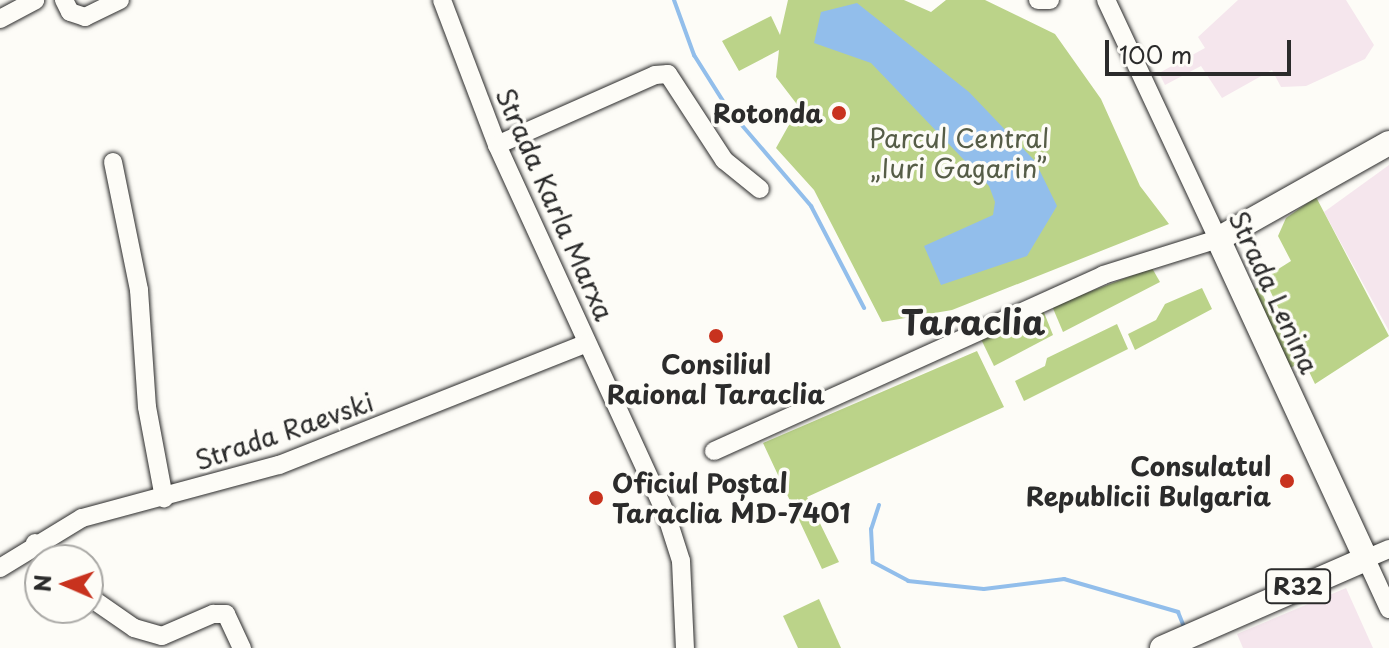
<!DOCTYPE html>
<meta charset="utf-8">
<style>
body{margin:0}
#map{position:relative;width:1389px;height:648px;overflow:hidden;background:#fdfcf7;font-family:"Playpen Sans",sans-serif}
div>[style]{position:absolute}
.built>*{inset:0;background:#f5e6ed}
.green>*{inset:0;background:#bbd389}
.water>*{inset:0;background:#92beeb}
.stream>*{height:4px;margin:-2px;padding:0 2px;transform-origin:2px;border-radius:2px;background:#92beeb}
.roads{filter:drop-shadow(0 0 2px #2b2b2b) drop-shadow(0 0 2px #2b2b2b)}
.minor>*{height:18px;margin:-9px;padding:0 9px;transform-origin:9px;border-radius:9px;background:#fdfcf7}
.major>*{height:24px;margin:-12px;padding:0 12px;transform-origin:12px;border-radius:12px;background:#fdfcf7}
.dots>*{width:22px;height:22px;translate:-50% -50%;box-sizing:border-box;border:4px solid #fdfcf7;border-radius:50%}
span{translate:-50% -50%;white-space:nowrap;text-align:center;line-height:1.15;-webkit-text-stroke:7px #fdfcf7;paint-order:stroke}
.shield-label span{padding:2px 6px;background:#fdfcf7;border:2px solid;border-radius:6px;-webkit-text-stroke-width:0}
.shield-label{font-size:24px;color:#2b2b2b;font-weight:700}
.poi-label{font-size:26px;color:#2b2b2b;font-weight:700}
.right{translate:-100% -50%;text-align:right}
.left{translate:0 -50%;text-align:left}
.park-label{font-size:26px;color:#565d47}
.street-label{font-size:26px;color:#2b2b2b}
.district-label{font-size:34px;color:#2b2b2b;font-weight:700}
.north{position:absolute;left:24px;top:544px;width:80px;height:80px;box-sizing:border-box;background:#fdfcf7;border:2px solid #a9a8a5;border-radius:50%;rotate:272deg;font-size:22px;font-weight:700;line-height:32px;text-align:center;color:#2b2b2b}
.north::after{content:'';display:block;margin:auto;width:28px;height:36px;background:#c8321e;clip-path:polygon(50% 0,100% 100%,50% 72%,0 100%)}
.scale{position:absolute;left:1105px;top:40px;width:186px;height:36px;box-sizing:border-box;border:4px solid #2b2b2b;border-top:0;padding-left:10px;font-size:24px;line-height:28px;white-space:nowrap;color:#2b2b2b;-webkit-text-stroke:6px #fdfcf7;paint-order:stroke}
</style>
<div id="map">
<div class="built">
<div style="clip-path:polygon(1238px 0,1346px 0,1374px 45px,1365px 59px,1306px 86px,1281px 87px,1272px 70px,1222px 98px,1201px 66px,1165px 85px,1159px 73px,1205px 48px,1198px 37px)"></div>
<div style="clip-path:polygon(1389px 165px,1389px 331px,1324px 212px)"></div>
<div style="clip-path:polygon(1346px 588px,1373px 648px,1243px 648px,1237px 634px)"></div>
</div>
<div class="green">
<div style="clip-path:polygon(788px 0,904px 0,931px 12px,946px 0,985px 0,1055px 34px,1101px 99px,1140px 186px,1169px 224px,952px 310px,882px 322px,814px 190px,776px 148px,799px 107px,776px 77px,779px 50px,739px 71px,722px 41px,771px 16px,780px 35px)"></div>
<div style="clip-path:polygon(1316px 197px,1389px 336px,1315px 384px,1264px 278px,1291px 261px,1278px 236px,1286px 218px)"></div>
<div style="clip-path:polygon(1152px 268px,1160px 282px,1063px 332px,1052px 306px)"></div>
<div style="clip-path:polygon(1259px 287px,1296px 365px,1290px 368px,1253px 290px)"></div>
<div style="clip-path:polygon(1202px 288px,1212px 309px,1135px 350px,1128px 334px,1156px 320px,1165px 304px)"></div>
<div style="clip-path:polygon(1043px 310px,1053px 335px,994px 366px,979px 335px)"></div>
<div style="clip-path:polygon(1117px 324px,1128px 349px,1024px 401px,1015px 381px,1045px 366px,1047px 358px)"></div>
<div style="clip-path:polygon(977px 351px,1004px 407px,807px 497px,839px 562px,822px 569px,763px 443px)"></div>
<div style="clip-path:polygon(819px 599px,841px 648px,798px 648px,783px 616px)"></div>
</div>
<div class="water">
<div style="clip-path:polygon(857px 3px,969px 92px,1035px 161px,1057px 206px,1027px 256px,941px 285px,924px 246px,993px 215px,995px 202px,989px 186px,871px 63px,814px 43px,821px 12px)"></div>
</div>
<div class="stream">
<div style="left:674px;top:0;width:59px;rotate:70deg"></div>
<div style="left:694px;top:55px;width:64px;rotate:57.8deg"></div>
<div style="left:728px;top:109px;width:128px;rotate:49.4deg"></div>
<div style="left:811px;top:206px;width:115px;rotate:62.5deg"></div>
<div style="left:879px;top:505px;width:25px;rotate:108deg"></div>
<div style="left:871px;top:529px;width:33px;rotate:87deg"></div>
<div style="left:873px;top:562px;width:40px;rotate:28deg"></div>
<div style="left:908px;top:581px;width:76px;rotate:6deg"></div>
<div style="left:984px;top:589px;width:81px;rotate:-7.1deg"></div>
<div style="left:1064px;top:579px;width:119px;rotate:16.1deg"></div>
<div style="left:1178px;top:612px;width:16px;rotate:68deg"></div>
</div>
<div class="roads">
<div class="minor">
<div style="left:64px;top:0;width:13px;rotate:63deg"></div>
<div style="left:70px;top:12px;width:16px;rotate:18deg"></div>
<div style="left:85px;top:17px;width:39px;rotate:-26deg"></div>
<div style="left:442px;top:0;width:155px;rotate:69.2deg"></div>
<div style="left:497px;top:145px;width:409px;rotate:65.4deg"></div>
<div style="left:667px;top:517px;width:46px;rotate:72.3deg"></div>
<div style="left:681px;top:561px;width:87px;rotate:87.4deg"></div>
<div style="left:1038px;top:0;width:12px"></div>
<div style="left:0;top:19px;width:40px;rotate:-28deg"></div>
<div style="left:497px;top:145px;width:173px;rotate:-23.9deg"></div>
<div style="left:655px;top:75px;width:13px;rotate:-4deg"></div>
<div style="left:668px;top:74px;width:103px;rotate:56.9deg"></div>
<div style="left:724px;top:160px;width:46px;rotate:38.9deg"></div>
<div style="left:113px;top:162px;width:131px;rotate:78.5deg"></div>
<div style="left:139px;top:290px;width:117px;rotate:86.1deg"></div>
<div style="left:147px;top:407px;width:93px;rotate:79.4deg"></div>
<div style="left:714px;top:451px;width:427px;rotate:-24.3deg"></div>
<div style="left:1103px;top:275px;width:121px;rotate:-17.4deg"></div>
<div style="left:1218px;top:239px;width:264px;rotate:-115.1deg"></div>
<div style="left:35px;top:543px;width:24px;rotate:45deg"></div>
<div style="left:1389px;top:549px;width:25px;rotate:157deg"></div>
<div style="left:1366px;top:559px;width:55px;rotate:65.3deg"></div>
<div style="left:0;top:568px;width:96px;rotate:-31.4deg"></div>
<div style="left:82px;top:518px;width:204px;rotate:-15.1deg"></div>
<div style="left:279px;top:465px;width:331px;rotate:-21.6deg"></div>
<div style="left:88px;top:596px;width:56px;rotate:34.8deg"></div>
<div style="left:134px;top:628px;width:29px;rotate:16deg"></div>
<div style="left:162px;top:636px;width:56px;rotate:-23.3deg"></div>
<div style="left:213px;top:614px;width:13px"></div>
<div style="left:226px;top:614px;width:38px;rotate:65deg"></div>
</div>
<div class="major">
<div style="left:1162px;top:648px;width:223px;rotate:-23.6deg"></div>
<div style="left:1366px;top:559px;width:353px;rotate:-114.8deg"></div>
<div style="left:1218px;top:239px;width:196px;rotate:-29.3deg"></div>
</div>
</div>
<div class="dots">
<div style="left:839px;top:113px;background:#c8321e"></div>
<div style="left:716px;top:336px;background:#c8321e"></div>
<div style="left:1287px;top:481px;background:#c8321e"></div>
<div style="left:596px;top:498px;background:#c8321e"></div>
</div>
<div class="shield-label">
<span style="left:1298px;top:586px">R32</span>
</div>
<div class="poi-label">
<span class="right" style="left:823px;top:113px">Rotonda</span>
<span style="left:716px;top:379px">Consiliul<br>Raional Taraclia</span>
<span class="right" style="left:1271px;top:481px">Consulatul<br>Republicii Bulgaria</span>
<span class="left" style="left:612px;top:498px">Oficiul Poștal<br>Taraclia MD-7401</span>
</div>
<div class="park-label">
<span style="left:959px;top:153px">Parcul Central<br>„Iuri Gagarin”</span>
</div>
<div class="street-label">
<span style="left:555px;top:204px;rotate:66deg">Strada Karla Marxa</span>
<span style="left:1274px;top:292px;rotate:65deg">Strada Lenina</span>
<span style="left:284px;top:431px;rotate:-19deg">Strada Raevski</span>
</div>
<div class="district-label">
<span style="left:973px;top:322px">Taraclia</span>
</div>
<div class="north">N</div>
<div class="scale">100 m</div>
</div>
